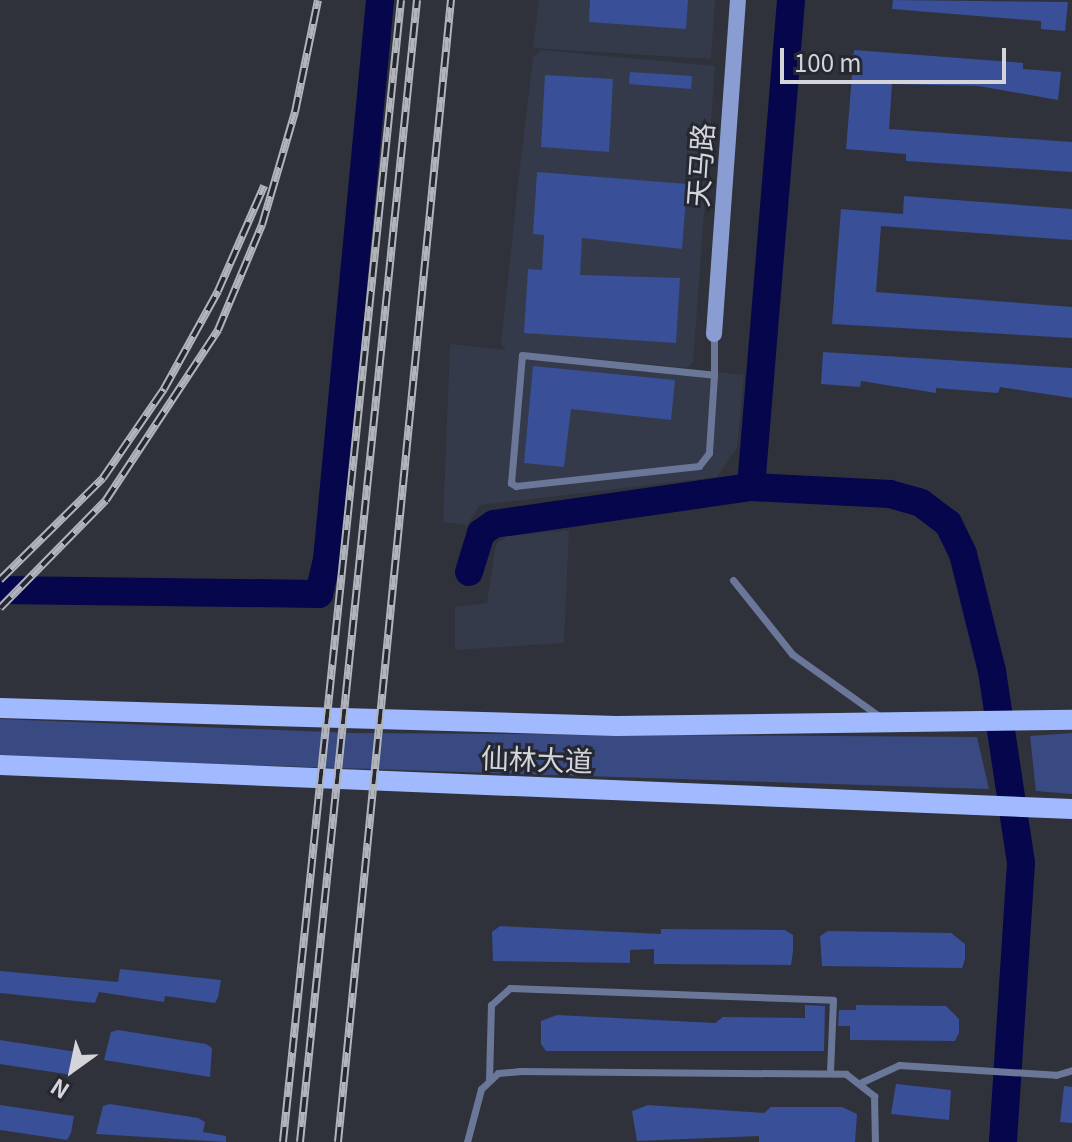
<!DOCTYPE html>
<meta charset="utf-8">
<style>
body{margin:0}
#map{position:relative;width:1072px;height:1142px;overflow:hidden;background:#2f323b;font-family:Georgia,"Noto Sans SC",serif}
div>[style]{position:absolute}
.built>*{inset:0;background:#343a49}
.green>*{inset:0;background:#384a81}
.river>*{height:28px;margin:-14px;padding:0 14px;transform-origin:14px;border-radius:14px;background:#05064b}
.building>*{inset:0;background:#394f97}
.lane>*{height:7px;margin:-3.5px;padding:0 3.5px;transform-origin:3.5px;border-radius:3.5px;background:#6a7798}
.secondary>*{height:16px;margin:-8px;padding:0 8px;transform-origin:8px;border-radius:8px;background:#899dd2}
.primary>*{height:20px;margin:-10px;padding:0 10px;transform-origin:10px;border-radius:10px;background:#a1baff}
.rail>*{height:8px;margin-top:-4px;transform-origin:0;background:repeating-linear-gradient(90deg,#252831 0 15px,#b1b4ba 0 30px);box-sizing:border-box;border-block:2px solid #b1b4ba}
span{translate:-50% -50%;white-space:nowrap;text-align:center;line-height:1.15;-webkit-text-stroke:6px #252831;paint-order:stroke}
.street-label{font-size:28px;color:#d3d5db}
.north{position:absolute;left:32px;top:1030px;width:80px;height:80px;-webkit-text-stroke:6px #252831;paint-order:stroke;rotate:213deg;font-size:22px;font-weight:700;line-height:32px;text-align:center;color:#d3d5db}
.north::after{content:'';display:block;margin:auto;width:28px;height:36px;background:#d3d5db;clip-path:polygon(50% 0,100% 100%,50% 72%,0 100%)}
.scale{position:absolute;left:780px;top:48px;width:226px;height:36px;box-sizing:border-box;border:4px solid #d3d5db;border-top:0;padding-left:10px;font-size:24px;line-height:28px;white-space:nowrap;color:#d3d5db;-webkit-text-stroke:6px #252831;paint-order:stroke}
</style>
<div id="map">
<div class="built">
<div style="clip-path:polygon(539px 0,715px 0,711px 59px,533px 48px)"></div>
<div style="clip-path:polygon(541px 50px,715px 66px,693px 362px,687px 368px,549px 354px,744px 375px,737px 448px,717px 477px,480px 505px,467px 525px,443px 522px,450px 344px,506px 350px,501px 344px,518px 184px,533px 57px)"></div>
<div style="clip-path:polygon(569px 530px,564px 643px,455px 650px,455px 607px,487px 603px,496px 544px,508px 536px)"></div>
</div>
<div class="green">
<div style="clip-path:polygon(0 719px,352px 733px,977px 737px,989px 789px,0 757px)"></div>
<div style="clip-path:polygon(1072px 733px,1072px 794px,1036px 791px,1030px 736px)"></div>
</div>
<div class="river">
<div style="left:751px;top:487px;width:489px;rotate:-85.3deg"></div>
<div style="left:469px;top:572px;width:41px;rotate:-72.9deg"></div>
<div style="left:481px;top:533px;width:16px;rotate:-35deg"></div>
<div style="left:494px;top:524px;width:260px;rotate:-8.2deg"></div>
<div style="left:751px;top:487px;width:139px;rotate:2.9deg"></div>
<div style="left:890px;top:494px;width:32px;rotate:16deg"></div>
<div style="left:921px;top:503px;width:34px;rotate:37deg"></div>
<div style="left:948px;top:523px;width:34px;rotate:64deg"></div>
<div style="left:963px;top:554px;width:121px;rotate:76.1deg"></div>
<div style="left:992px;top:671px;width:194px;rotate:81.4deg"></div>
<div style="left:1021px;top:863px;width:280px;rotate:93.7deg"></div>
<div style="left:0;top:590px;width:319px;rotate:0.7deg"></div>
<div style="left:319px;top:594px;width:35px;rotate:-77deg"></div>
<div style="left:327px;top:560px;width:563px;rotate:-84.59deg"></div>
</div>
<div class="building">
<div style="clip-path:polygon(590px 0,688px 0,686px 29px,589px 22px)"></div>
<div style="clip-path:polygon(893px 0,1068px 2px,1065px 31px,1041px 29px,1041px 21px,892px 9px)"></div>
<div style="clip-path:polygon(854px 50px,1023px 63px,1023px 69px,1061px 72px,1058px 100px,979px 86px,892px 84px,889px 129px,1072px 142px,1072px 172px,906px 161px,906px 154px,846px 149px)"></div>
<div style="clip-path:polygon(630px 72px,692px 76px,691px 89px,629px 84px)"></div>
<div style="clip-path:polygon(545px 75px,613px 79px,609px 152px,541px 147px)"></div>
<div style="clip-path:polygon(537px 172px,687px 184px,682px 249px,582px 238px,580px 275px,680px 278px,676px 343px,524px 333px,528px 269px,542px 270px,544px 235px,533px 234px)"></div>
<div style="clip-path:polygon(904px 196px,1072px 209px,1072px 240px,881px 226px,876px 292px,1072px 307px,1072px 338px,832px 324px,841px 209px,903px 214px)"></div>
<div style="clip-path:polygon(823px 352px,1072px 368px,1072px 398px,1000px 387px,998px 393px,936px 388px,936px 393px,861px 381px,860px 387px,821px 384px)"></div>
<div style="clip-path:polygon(533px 366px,675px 380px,671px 420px,571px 409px,564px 467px,524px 463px)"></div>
<div style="clip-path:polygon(500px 926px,661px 934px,661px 929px,785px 930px,793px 935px,793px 951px,791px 965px,654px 964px,654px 949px,630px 950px,630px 963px,493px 961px,492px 932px)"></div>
<div style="clip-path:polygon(828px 931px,951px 933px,965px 944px,965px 959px,962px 968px,822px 966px,820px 936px)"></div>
<div style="clip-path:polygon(120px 969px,221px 980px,218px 997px,215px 1003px,165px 996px,164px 1002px,99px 992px,95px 1003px,0 993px,0 971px,118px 982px)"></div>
<div style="clip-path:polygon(805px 1005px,825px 1006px,824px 1051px,546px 1051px,541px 1044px,541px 1021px,557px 1015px,715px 1023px,723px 1017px,805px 1018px)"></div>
<div style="clip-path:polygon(856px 1005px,946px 1006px,959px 1019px,959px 1033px,955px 1041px,850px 1040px,850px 1026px,838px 1026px,839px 1010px,856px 1010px)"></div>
<div style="clip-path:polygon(118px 1030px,206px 1044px,212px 1048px,210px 1077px,104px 1060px,111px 1032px)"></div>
<div style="clip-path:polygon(0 1040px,77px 1052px,72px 1075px,0 1064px)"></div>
<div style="clip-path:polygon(896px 1084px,951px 1090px,949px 1120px,891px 1114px)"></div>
<div style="clip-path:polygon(1064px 1086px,1072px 1087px,1072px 1123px,1060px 1122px)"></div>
<div style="clip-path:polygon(110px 1104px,198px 1118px,205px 1122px,203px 1132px,226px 1136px,226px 1142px,96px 1134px,103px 1106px)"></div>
<div style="clip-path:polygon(0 1105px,74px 1116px,71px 1133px,67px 1140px,0 1130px)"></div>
<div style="clip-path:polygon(648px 1105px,764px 1113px,771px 1107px,842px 1107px,857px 1114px,855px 1142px,759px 1142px,759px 1136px,637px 1141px,632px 1111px)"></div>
</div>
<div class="lane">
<div style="left:714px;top:334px;width:41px;rotate:90deg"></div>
<div style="left:522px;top:355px;width:193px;rotate:5.9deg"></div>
<div style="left:714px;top:375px;width:78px;rotate:93.7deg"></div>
<div style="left:709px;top:453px;width:16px;rotate:128deg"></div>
<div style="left:699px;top:466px;width:184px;rotate:173.8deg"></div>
<div style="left:516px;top:486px;width:6px;rotate:-149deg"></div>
<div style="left:511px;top:483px;width:128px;rotate:-85.1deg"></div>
<div style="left:733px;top:580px;width:95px;rotate:51.4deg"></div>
<div style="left:792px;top:654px;width:107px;rotate:35.5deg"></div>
<div style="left:489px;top:1080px;width:75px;rotate:-88.5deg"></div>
<div style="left:491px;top:1005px;width:25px;rotate:-42deg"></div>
<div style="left:510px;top:988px;width:323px;rotate:2.1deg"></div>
<div style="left:833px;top:1000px;width:72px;rotate:92.4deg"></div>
<div style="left:862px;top:1082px;width:41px;rotate:-24.7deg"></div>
<div style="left:899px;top:1065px;width:157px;rotate:3.6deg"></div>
<div style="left:1056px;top:1075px;width:17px;rotate:-17deg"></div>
<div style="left:467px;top:1142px;width:55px;rotate:-75.2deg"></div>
<div style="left:481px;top:1089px;width:23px;rotate:-43deg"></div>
<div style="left:498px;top:1073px;width:21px;rotate:-5deg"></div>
<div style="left:519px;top:1071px;width:327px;rotate:0.5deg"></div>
<div style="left:846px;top:1074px;width:36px;rotate:38deg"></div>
<div style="left:874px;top:1096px;width:46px;rotate:88.8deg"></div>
</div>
<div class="secondary">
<div style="left:714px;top:334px;width:335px;rotate:-85.9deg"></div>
</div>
<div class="primary">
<div style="left:0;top:708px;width:617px;rotate:1.67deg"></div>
<div style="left:617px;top:726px;width:455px;rotate:-0.8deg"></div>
<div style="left:0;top:765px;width:1073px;rotate:2.35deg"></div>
</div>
<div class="rail">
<div style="left:0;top:580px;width:145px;rotate:-44.7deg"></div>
<div style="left:103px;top:478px;width:108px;rotate:-55.6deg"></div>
<div style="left:164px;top:389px;width:112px;rotate:-61.1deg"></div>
<div style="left:218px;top:291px;width:115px;rotate:-66.3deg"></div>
<div style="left:0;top:608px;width:151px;rotate:-45.5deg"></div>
<div style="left:106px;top:500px;width:204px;rotate:-56.6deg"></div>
<div style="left:218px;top:330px;width:114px;rotate:-67.3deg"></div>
<div style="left:262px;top:225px;width:118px;rotate:-73.7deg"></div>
<div style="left:295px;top:112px;width:114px;rotate:-78.4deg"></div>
<div style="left:283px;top:1142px;width:1148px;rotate:-84.1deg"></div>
<div style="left:300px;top:1142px;width:1148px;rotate:-84.15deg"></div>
<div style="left:338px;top:1142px;width:1148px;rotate:-84.35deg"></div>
</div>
<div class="street-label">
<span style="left:699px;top:165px;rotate:-86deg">天马路</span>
<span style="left:537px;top:758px;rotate:2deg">仙林大道</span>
</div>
<div class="north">N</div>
<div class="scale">100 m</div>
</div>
